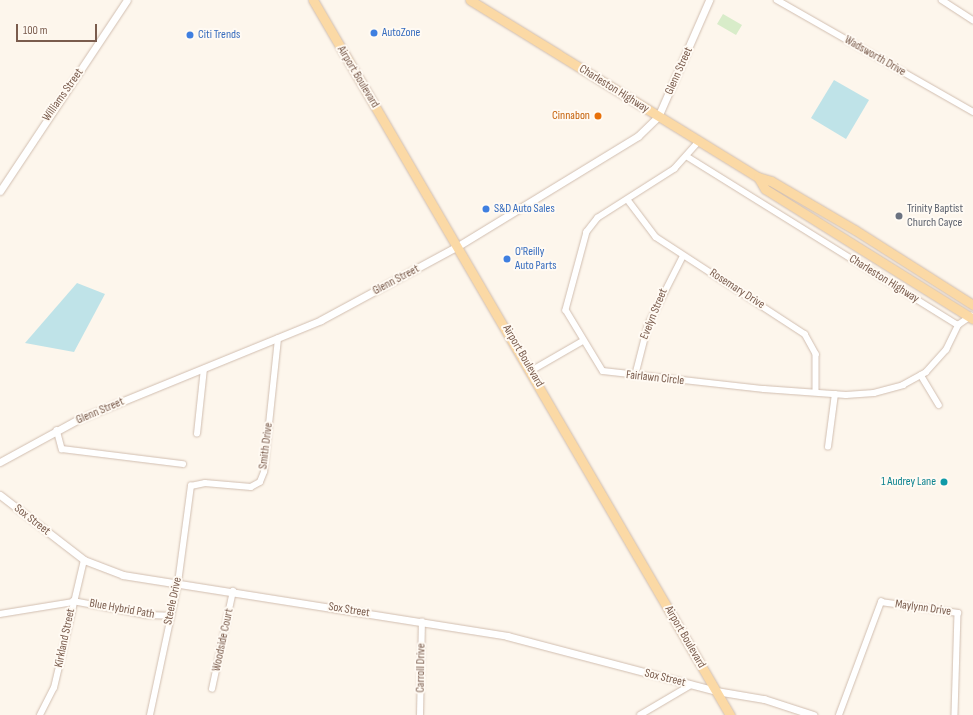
<!DOCTYPE html>
<style>
body{margin:0}
#map{position:relative;width:973px;height:715px;overflow:hidden;background:#fdf6ec;font-family:"Sofia Sans Condensed",sans-serif}
div>[style]{position:absolute}
.green>*{inset:0;background:#d8ecc9}
.water>*{inset:0;background:#bfe3e8}
.roads{filter:drop-shadow(0 0 1px #d1beb0) drop-shadow(0 0 1px #d1beb0)}
.minor>*{height:5.5px;margin:-2.75px;padding:0 2.75px;transform-origin:2.75px;border-radius:2.75px;background:#fff}
.tertiary>*{height:7px;margin:-3.5px;padding:0 3.5px;transform-origin:3.5px;border-radius:3.5px;background:#fff}
.primary>*{height:9px;margin:-4.5px;padding:0 4.5px;transform-origin:4.5px;border-radius:4.5px;background:#fbd9a5}
.dots>*{width:11px;height:11px;translate:-50% -50%;box-sizing:border-box;border:2px solid #fffaf3;border-radius:50%}
span{translate:-50% -50%;white-space:nowrap;text-align:center;line-height:1.15;-webkit-text-stroke:4px #fffaf3;paint-order:stroke}
.shop-label{font-size:12px;color:#366cbe}
.left{translate:0 -50%;text-align:left}
.street-label{font-size:12px;color:#7a5c4d}
.food-label{font-size:12px;color:#c56008}
.right{translate:-100% -50%;text-align:right}
.worship-label{font-size:12px;color:#5b616d}
.culture-label{font-size:12px;color:#0d838f}
.scale{position:absolute;left:16px;top:24px;width:81px;height:18px;box-sizing:border-box;border:2px solid #7a5c4d;border-top:0;padding-left:5px;font-size:12px;line-height:14px;white-space:nowrap;color:#7a5c4d;-webkit-text-stroke:3px #fffaf3;paint-order:stroke}
</style>
<div id="map">
<div class="green">
<div style="clip-path:polygon(723px 14px,742px 25px,736px 35px,717px 24px)"></div>
</div>
<div class="water">
<div style="clip-path:polygon(834px 80px,869px 100px,846px 139px,811px 118px)"></div>
<div style="clip-path:polygon(77px 283px,105px 294px,74px 352px,25px 343px)"></div>
</div>
<div class="roads">
<div class="minor">
<div style="left:777px;top:0;width:226px;rotate:29.7deg"></div>
<div style="left:942px;top:0;width:37px;rotate:33deg"></div>
<div style="left:699px;top:142px;width:36px;rotate:132deg"></div>
<div style="left:675px;top:169px;width:91px;rotate:147.5deg"></div>
<div style="left:598px;top:218px;width:18px;rotate:128deg"></div>
<div style="left:587px;top:232px;width:81px;rotate:105.1deg"></div>
<div style="left:566px;top:310px;width:71px;rotate:58.8deg"></div>
<div style="left:603px;top:371px;width:162px;rotate:6.4deg"></div>
<div style="left:764px;top:389px;width:82px;rotate:4.2deg"></div>
<div style="left:846px;top:395px;width:28px;rotate:-4deg"></div>
<div style="left:874px;top:393px;width:30px;rotate:-15deg"></div>
<div style="left:903px;top:385px;width:26px;rotate:-29deg"></div>
<div style="left:926px;top:372px;width:30px;rotate:-48deg"></div>
<div style="left:946px;top:350px;width:28px;rotate:-64deg"></div>
<div style="left:958px;top:325px;width:16px;rotate:-35deg"></div>
<div style="left:688px;top:157px;width:318px;rotate:31.9deg"></div>
<div style="left:628px;top:200px;width:46px;rotate:52.9deg"></div>
<div style="left:656px;top:237px;width:178px;rotate:33.1deg"></div>
<div style="left:805px;top:334px;width:23px;rotate:61deg"></div>
<div style="left:816px;top:354px;width:38px;rotate:90deg"></div>
<div style="left:531px;top:371px;width:60px;rotate:-30deg"></div>
<div style="left:921px;top:375px;width:35px;rotate:59deg"></div>
<div style="left:635px;top:376px;width:53px;rotate:-75.7deg"></div>
<div style="left:648px;top:325px;width:77px;rotate:-63.1deg"></div>
<div style="left:57px;top:430px;width:20px;rotate:75deg"></div>
<div style="left:62px;top:449px;width:122px;rotate:7.1deg"></div>
<div style="left:197px;top:434px;width:65px;rotate:-83.9deg"></div>
<div style="left:828px;top:447px;width:53px;rotate:-82.5deg"></div>
<div style="left:73px;top:601px;width:75px;rotate:10.7deg"></div>
<div style="left:147px;top:615px;width:23px;rotate:2deg"></div>
<div style="left:0;top:614px;width:74px;rotate:-9.3deg"></div>
<div style="left:212px;top:689px;width:100px;rotate:-77.9deg"></div>
<div style="left:40px;top:715px;width:30px;rotate:-63deg"></div>
<div style="left:54px;top:688px;width:131px;rotate:-76.8deg"></div>
<div style="left:150px;top:715px;width:135px;rotate:-78deg"></div>
<div style="left:178px;top:583px;width:98px;rotate:-82.4deg"></div>
<div style="left:191px;top:486px;width:14px;rotate:-12deg"></div>
<div style="left:205px;top:483px;width:46px;rotate:5deg"></div>
<div style="left:251px;top:487px;width:10px;rotate:-29deg"></div>
<div style="left:260px;top:482px;width:11px;rotate:-68deg"></div>
<div style="left:264px;top:472px;width:134px;rotate:-84deg"></div>
<div style="left:420px;top:715px;width:93px;rotate:-88.8deg"></div>
<div style="left:640px;top:715px;width:59px;rotate:-30.5deg"></div>
<div style="left:839px;top:715px;width:121px;rotate:-69.6deg"></div>
<div style="left:881px;top:602px;width:78px;rotate:8.1deg"></div>
<div style="left:958px;top:613px;width:102px;rotate:91.7deg"></div>
</div>
<div class="tertiary">
<div style="left:0;top:191px;width:229px;rotate:-56.4deg"></div>
<div style="left:0;top:462px;width:90px;rotate:-28.6deg"></div>
<div style="left:79px;top:419px;width:261px;rotate:-22.2deg"></div>
<div style="left:321px;top:320px;width:156px;rotate:-28.4deg"></div>
<div style="left:458px;top:246px;width:211px;rotate:-31.4deg"></div>
<div style="left:638px;top:136px;width:28px;rotate:-44deg"></div>
<div style="left:658px;top:117px;width:128px;rotate:-66.4deg"></div>
<div style="left:0;top:495px;width:106px;rotate:37.7deg"></div>
<div style="left:84px;top:560px;width:42px;rotate:21deg"></div>
<div style="left:123px;top:575px;width:389px;rotate:9deg"></div>
<div style="left:507px;top:636px;width:216px;rotate:14.7deg"></div>
<div style="left:716px;top:691px;width:49px;rotate:9.5deg"></div>
<div style="left:764px;top:699px;width:52px;rotate:18.1deg"></div>
</div>
<div class="primary">
<div style="left:313px;top:0;width:828px;rotate:59.75deg"></div>
<div style="left:470px;top:0;width:338px;rotate:31.6deg"></div>
<div style="left:758px;top:177px;width:14px;rotate:17deg"></div>
<div style="left:771px;top:181px;width:97px;rotate:30.3deg"></div>
<div style="left:855px;top:230px;width:140px;rotate:32.4deg"></div>
<div style="left:758px;top:177px;width:14px;rotate:60deg"></div>
<div style="left:765px;top:189px;width:245px;rotate:32deg"></div>
</div>
</div>
<div class="dots">
<div style="left:374px;top:33px;background:#3f7fe0"></div>
<div style="left:190px;top:35px;background:#3f7fe0"></div>
<div style="left:598px;top:116px;background:#e8710a"></div>
<div style="left:486px;top:209px;background:#3f7fe0"></div>
<div style="left:899px;top:216px;background:#6b7280"></div>
<div style="left:507px;top:259px;background:#3f7fe0"></div>
<div style="left:944px;top:482px;background:#0f9aa8"></div>
</div>
<div class="shop-label">
<span class="left" style="left:382px;top:33px">AutoZone</span>
<span class="left" style="left:198px;top:35px">Citi Trends</span>
<span class="left" style="left:494px;top:209px">S&amp;D Auto Sales</span>
<span class="left" style="left:515px;top:259px">O'Reilly<br>Auto Parts</span>
</div>
<div class="street-label">
<span style="left:875px;top:56px;rotate:30deg">Wadsworth Drive</span>
<span style="left:679px;top:71px;rotate:-66deg">Glenn Street</span>
<span style="left:358px;top:77px;rotate:59deg">Airport Boulevard</span>
<span style="left:614px;top:89px;rotate:32deg">Charleston Highway</span>
<span style="left:63px;top:95px;rotate:-55deg">Williams Street</span>
<span style="left:884px;top:279px;rotate:32deg">Charleston Highway</span>
<span style="left:396px;top:280px;rotate:-28deg">Glenn Street</span>
<span style="left:737px;top:289px;rotate:33deg">Rosemary Drive</span>
<span style="left:654px;top:314px;rotate:-68deg">Evelyn Street</span>
<span style="left:523px;top:356px;rotate:60deg">Airport Boulevard</span>
<span style="left:655px;top:378px;rotate:6deg">Fairlawn Circle</span>
<span style="left:100px;top:411px;rotate:-23deg">Glenn Street</span>
<span style="left:266px;top:446px;rotate:-83deg">Smith Drive</span>
<span style="left:32px;top:520px;rotate:38deg">Sox Street</span>
<span style="left:173px;top:601px;rotate:-78deg">Steele Drive</span>
<span style="left:923px;top:608px;rotate:8deg">Maylynn Drive</span>
<span style="left:122px;top:609px;rotate:10deg">Blue Hybrid Path</span>
<span style="left:349px;top:610px;rotate:9deg">Sox Street</span>
<span style="left:685px;top:637px;rotate:60deg">Airport Boulevard</span>
<span style="left:65px;top:638px;rotate:-78deg">Kirkland Street</span>
<span style="left:223px;top:640px;rotate:-78deg">Woodside Court</span>
<span style="left:421px;top:668px;rotate:-89deg">Carroll Drive</span>
<span style="left:665px;top:678px;rotate:14deg">Sox Street</span>
</div>
<div class="food-label">
<span class="right" style="left:590px;top:116px">Cinnabon</span>
</div>
<div class="worship-label">
<span class="left" style="left:907px;top:216px">Trinity Baptist<br>Church Cayce</span>
</div>
<div class="culture-label">
<span class="right" style="left:936px;top:482px">1 Audrey Lane</span>
</div>
<div class="scale">100 m</div>
</div>
